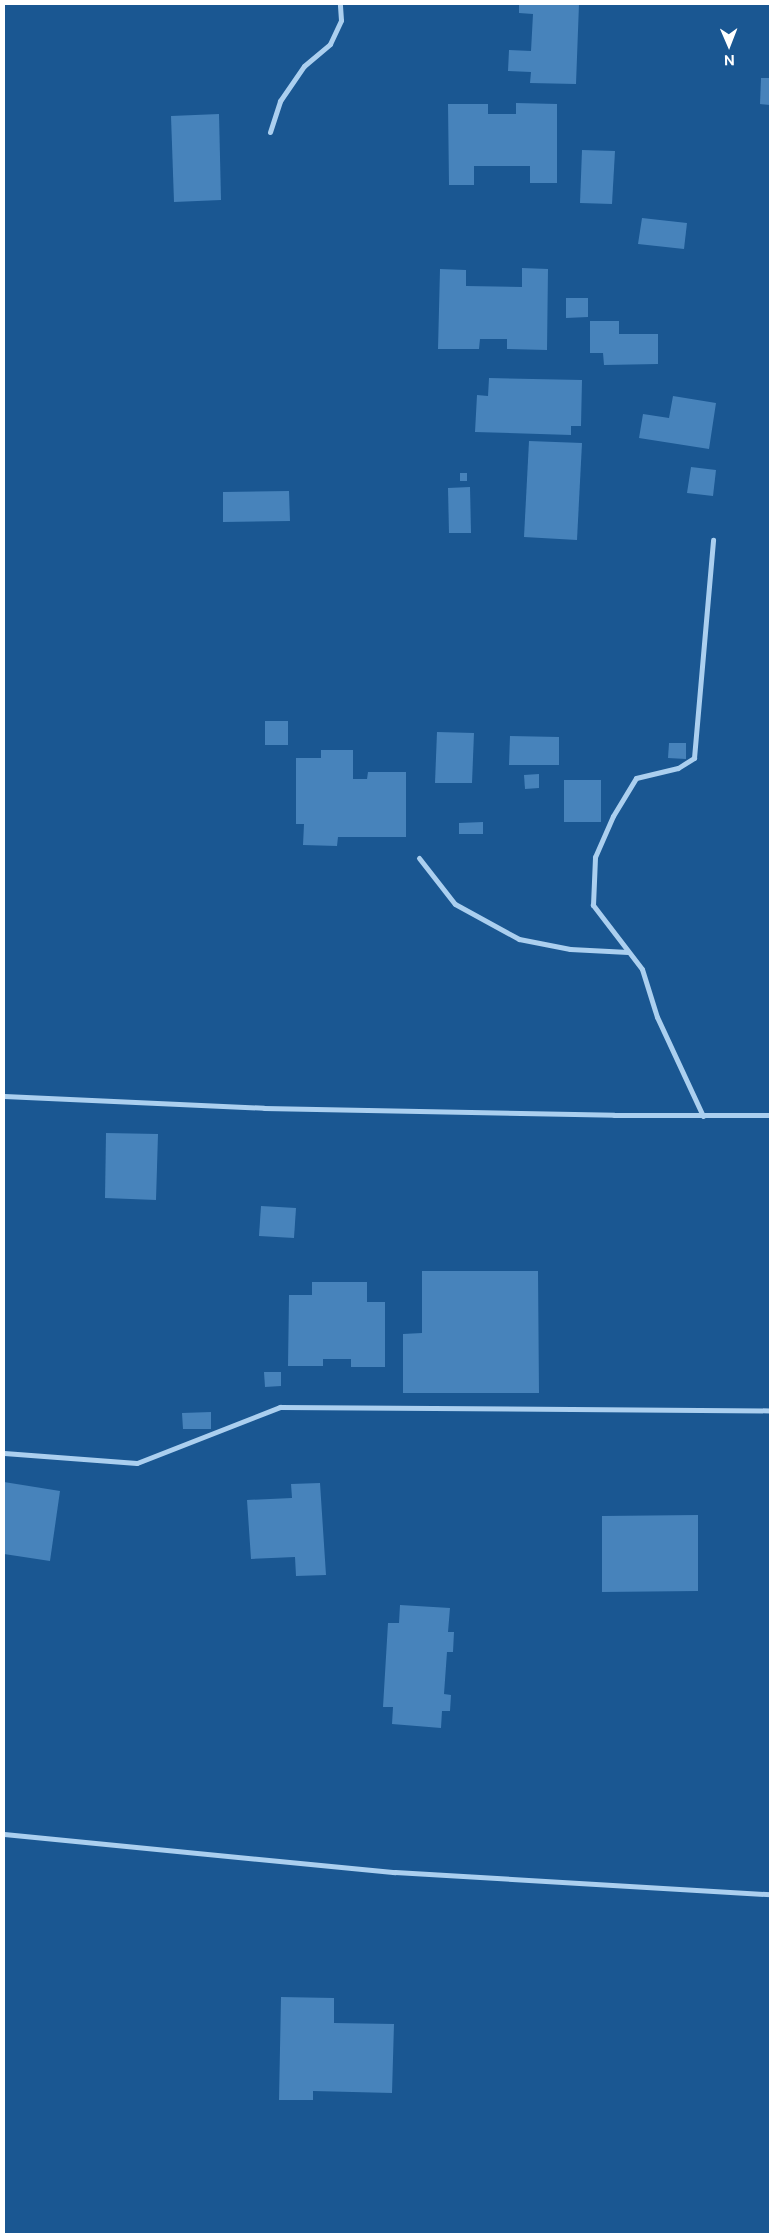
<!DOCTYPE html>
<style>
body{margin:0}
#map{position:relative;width:774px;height:2238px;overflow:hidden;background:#1a5792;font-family:"Public Sans",sans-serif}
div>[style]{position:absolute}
.building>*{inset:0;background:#4783bb}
.street>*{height:5px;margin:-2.5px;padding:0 2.5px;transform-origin:2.5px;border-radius:2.5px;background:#abcfef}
span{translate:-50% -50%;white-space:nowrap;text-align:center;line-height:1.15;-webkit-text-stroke:4px #1a5792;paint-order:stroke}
.frame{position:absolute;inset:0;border:5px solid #fff;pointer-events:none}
.north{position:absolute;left:704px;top:20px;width:50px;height:50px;-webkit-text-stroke:4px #1a5792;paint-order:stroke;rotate:179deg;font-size:14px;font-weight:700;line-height:20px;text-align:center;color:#fff}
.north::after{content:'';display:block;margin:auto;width:18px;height:22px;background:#fff;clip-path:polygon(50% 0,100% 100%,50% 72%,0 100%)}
</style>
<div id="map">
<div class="building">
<div style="clip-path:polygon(519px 4px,579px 4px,576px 84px,530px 83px,531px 72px,508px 71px,509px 50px,531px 51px,533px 14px,519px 13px)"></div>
<div style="clip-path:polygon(761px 78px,770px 78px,770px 105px,760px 104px)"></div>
<div style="clip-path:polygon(516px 103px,557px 104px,557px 183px,530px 183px,530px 166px,474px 166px,474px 185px,449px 185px,448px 104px,488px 104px,488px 114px,516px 114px)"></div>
<div style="clip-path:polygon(219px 114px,221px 200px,174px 202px,171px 116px)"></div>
<div style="clip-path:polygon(582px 150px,615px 151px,612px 204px,580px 203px)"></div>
<div style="clip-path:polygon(642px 218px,687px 223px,684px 249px,638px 244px)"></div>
<div style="clip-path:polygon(522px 268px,548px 269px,547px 350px,507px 349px,507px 339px,480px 339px,479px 349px,438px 349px,440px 269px,466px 270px,466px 286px,522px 287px)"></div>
<div style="clip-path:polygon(566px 298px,588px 298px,588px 317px,566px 318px)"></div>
<div style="clip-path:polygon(590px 321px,619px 321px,619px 334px,658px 334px,658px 364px,604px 365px,603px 353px,590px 353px)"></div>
<div style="clip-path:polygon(489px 378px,582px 380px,581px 426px,571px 426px,571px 435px,475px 432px,477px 395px,488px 396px)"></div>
<div style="clip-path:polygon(673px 396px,716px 403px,709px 449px,639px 438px,643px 414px,669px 418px)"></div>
<div style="clip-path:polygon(529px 441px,582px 443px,577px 540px,524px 537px)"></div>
<div style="clip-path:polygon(691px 467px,716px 470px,713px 496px,687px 493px)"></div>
<div style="clip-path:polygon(460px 473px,467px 473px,467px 481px,460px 481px)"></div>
<div style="clip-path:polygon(470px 487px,471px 533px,449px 533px,448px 488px)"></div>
<div style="clip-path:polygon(289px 491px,290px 521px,223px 522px,223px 492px)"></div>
<div style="clip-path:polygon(265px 721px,288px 721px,288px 745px,265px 745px)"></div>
<div style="clip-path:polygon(437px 732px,474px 733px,472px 783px,435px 783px)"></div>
<div style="clip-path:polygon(510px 736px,559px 737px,559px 765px,509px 765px)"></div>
<div style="clip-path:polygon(669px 743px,686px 743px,686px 759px,668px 758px)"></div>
<div style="clip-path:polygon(321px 750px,353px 750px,353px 779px,367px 779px,368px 772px,406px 772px,406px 837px,338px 837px,337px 846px,303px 845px,304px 824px,296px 824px,296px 758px,321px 758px)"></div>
<div style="clip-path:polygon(539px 774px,539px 788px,525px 789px,524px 775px)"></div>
<div style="clip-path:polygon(564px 780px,601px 780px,601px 822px,564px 822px)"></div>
<div style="clip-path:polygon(483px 822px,483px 834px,459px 834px,459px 823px)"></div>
<div style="clip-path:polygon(106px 1133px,158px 1134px,156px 1200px,105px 1198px)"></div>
<div style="clip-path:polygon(261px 1206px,296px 1208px,294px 1238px,259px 1236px)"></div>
<div style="clip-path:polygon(422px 1271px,538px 1271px,539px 1393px,403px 1393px,403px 1334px,422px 1333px)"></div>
<div style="clip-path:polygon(312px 1282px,367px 1282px,367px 1302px,385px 1302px,385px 1367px,351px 1367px,351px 1359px,323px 1359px,323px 1366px,288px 1366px,289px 1295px,312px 1295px)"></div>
<div style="clip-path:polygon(264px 1372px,281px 1372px,281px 1386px,265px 1387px)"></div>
<div style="clip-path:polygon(211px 1412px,211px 1429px,183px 1429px,182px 1413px)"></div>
<div style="clip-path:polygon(4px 1482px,60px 1491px,50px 1561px,4px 1554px)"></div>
<div style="clip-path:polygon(320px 1483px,326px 1575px,296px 1576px,295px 1557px,251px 1559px,247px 1500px,292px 1498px,291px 1484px)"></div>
<div style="clip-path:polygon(698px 1515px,698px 1591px,602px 1592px,602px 1516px)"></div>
<div style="clip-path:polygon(400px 1605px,450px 1608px,448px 1632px,454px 1632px,453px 1652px,447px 1652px,444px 1694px,451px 1695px,450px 1711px,442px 1711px,441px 1728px,392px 1724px,393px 1707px,383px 1707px,388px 1623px,399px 1623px)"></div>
<div style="clip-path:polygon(281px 1997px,334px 1998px,334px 2023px,394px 2024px,392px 2093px,313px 2091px,313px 2100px,279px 2100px)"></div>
</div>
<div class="street">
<div style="left:270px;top:132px;width:33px;rotate:-72deg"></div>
<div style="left:280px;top:101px;width:42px;rotate:-55.6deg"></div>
<div style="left:304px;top:66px;width:34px;rotate:-40deg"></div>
<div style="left:330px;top:44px;width:26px;rotate:-65deg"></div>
<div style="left:341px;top:20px;width:16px;rotate:-94deg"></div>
<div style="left:419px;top:858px;width:58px;rotate:52deg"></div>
<div style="left:455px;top:904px;width:73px;rotate:28.7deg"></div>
<div style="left:519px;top:939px;width:52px;rotate:11.1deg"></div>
<div style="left:570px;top:949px;width:58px;rotate:3deg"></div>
<div style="left:4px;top:1096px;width:260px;rotate:2.6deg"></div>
<div style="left:264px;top:1108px;width:350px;rotate:1.1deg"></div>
<div style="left:614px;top:1115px;width:156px"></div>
<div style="left:703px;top:1116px;width:109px;rotate:-114.9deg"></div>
<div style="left:657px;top:1017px;width:50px;rotate:-107.4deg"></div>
<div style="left:642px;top:969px;width:81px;rotate:-127.4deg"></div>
<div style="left:593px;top:905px;width:48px;rotate:-87.6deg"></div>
<div style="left:595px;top:857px;width:45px;rotate:-66.3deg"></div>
<div style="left:613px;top:816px;width:44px;rotate:-58.8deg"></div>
<div style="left:636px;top:778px;width:43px;rotate:-13.4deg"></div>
<div style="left:678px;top:768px;width:19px;rotate:-32deg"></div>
<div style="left:694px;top:758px;width:219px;rotate:-85deg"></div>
<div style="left:4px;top:1453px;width:133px;rotate:4.3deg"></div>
<div style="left:137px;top:1463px;width:154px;rotate:-21.4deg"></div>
<div style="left:280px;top:1407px;width:490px;rotate:0.4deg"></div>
<div style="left:4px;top:1834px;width:393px;rotate:5.6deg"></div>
<div style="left:395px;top:1872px;width:376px;rotate:3.4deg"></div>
</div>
<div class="frame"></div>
<div class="north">N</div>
</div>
